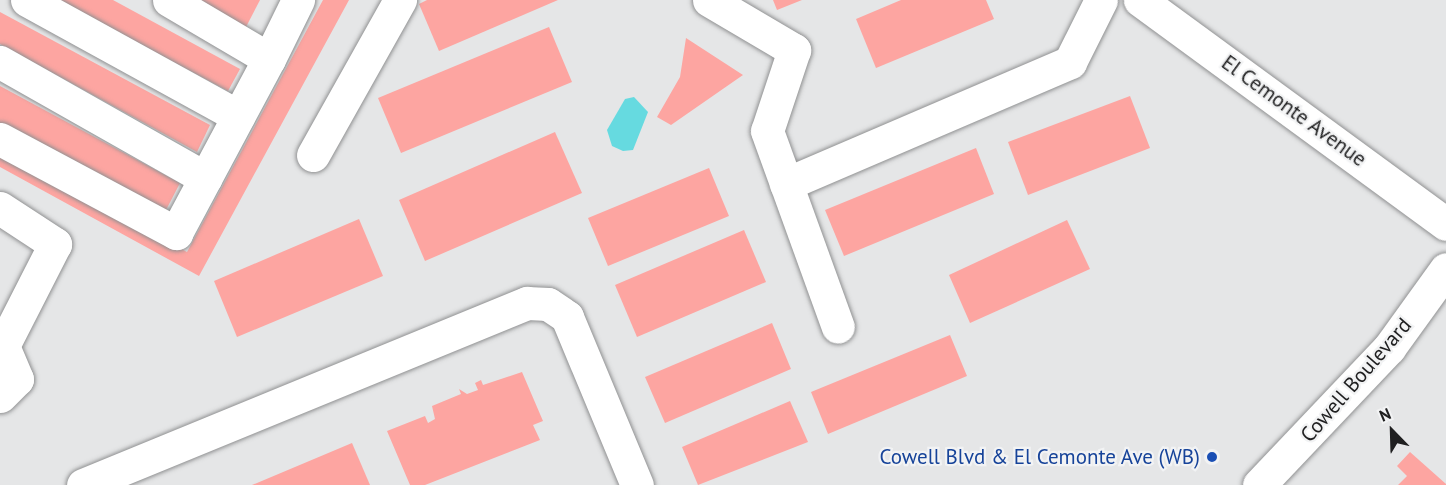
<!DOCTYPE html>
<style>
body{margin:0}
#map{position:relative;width:1446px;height:485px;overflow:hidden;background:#e5e6e7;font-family:"PT Sans",sans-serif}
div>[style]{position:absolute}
.water>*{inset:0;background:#66dae0}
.building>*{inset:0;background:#fda5a1}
.roads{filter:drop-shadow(0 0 2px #909192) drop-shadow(0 0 2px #909192)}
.minor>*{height:33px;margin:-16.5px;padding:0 16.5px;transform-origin:16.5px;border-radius:16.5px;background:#fff}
.dots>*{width:16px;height:16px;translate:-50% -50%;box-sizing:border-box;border:3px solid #f2f3f4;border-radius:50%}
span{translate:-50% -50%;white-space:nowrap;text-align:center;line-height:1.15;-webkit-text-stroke:4.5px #f2f3f4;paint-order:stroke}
.street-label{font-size:21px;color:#1f1f20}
.transit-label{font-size:21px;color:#164399}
.right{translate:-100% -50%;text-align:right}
.north{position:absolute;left:1362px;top:401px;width:60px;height:60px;-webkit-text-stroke:4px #f2f3f4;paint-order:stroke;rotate:337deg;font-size:16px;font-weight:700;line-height:24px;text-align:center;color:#1f1f20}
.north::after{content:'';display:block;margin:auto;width:21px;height:27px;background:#1f1f20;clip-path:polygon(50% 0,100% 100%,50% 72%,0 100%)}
</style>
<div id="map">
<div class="water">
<div style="clip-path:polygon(634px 97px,648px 112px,633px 150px,623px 151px,612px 146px,607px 130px,625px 99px)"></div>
</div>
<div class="building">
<div style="clip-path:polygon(57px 0,113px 0,240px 69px,228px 91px)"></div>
<div style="clip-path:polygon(195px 0,260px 0,246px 27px)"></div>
<div style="clip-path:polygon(323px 0,349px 0,199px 276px,0 167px,0 151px,187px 252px)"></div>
<div style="clip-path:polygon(427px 0,558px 0,439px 51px,419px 4px)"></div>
<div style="clip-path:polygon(773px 0,802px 0,777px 10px)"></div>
<div style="clip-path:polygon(901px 0,986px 0,994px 19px,876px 68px,856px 19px)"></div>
<div style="clip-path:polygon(0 12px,210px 125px,197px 152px,0 44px)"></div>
<div style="clip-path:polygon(549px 27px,572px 82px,401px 153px,378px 98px)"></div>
<div style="clip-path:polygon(686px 38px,743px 75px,671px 125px,657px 117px,680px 77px)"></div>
<div style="clip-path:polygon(0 86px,180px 183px,165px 212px,0 123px)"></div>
<div style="clip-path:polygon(1130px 96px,1150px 148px,1028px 195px,1008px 142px)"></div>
<div style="clip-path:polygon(555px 132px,582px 193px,425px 261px,399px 200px)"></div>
<div style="clip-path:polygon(976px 148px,994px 194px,844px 256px,825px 210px)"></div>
<div style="clip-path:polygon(709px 168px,729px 216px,608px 266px,588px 218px)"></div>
<div style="clip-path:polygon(359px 219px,383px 276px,237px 337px,214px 281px)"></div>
<div style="clip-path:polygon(1067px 220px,1090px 269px,970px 323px,949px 275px)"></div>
<div style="clip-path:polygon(744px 230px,766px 282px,637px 337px,615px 285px)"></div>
<div style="clip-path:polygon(772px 323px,791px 369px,665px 423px,645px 377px)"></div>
<div style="clip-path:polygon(950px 335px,967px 376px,828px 434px,811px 392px)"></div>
<div style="clip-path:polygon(522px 372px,543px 421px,533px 425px,540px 440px,425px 485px,410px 485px,387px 431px,425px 416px,428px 423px,435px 419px,432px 406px,461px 394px,459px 389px,467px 394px,478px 390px,475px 383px,481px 380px,483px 385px)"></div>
<div style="clip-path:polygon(790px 401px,808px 442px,698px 485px,682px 447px)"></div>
<div style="clip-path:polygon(352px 443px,370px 485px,252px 485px)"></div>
<div style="clip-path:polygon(1410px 452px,1446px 484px,1446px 485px,1398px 485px,1407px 476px,1397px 466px)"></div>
</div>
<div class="roads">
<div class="minor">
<div style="left:27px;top:0;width:241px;rotate:28.8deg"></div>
<div style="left:169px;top:0;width:116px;rotate:30.5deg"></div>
<div style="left:269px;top:59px;width:66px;rotate:-63.8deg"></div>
<div style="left:709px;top:0;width:99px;rotate:30.5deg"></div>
<div style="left:794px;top:50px;width:85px;rotate:108.4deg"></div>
<div style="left:767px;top:131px;width:208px;rotate:70.1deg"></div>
<div style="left:1140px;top:0;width:379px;rotate:36.2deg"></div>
<div style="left:0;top:62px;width:236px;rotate:29.5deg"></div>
<div style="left:0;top:139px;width:200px;rotate:28.1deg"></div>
<div style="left:176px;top:233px;width:197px;rotate:-61.9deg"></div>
<div style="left:313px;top:155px;width:178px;rotate:-60.7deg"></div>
<div style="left:786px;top:184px;width:309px;rotate:-23.2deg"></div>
<div style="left:1070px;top:62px;width:69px;rotate:-63.4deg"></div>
<div style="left:0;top:208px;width:66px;rotate:33.2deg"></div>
<div style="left:55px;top:244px;width:114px;rotate:117deg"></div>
<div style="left:3px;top:346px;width:36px;rotate:67deg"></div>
<div style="left:17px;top:379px;width:24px;rotate:135deg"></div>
<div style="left:83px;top:485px;width:480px;rotate:-22.3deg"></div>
<div style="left:527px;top:303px;width:21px;rotate:3deg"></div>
<div style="left:548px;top:304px;width:23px;rotate:34deg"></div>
<div style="left:567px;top:317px;width:182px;rotate:67.4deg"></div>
<div style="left:1259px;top:485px;width:189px;rotate:-46.5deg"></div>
<div style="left:1389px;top:348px;width:97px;rotate:-54.2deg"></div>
</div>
</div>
<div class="dots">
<div style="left:1212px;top:457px;background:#1a4fb4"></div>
</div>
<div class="street-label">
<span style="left:1294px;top:111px;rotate:36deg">El Cemonte Avenue</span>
<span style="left:1356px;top:380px;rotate:-49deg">Cowell Boulevard</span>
</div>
<div class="transit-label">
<span class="right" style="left:1200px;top:457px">Cowell Blvd &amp; El Cemonte Ave (WB)</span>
</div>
<div class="north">N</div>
</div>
